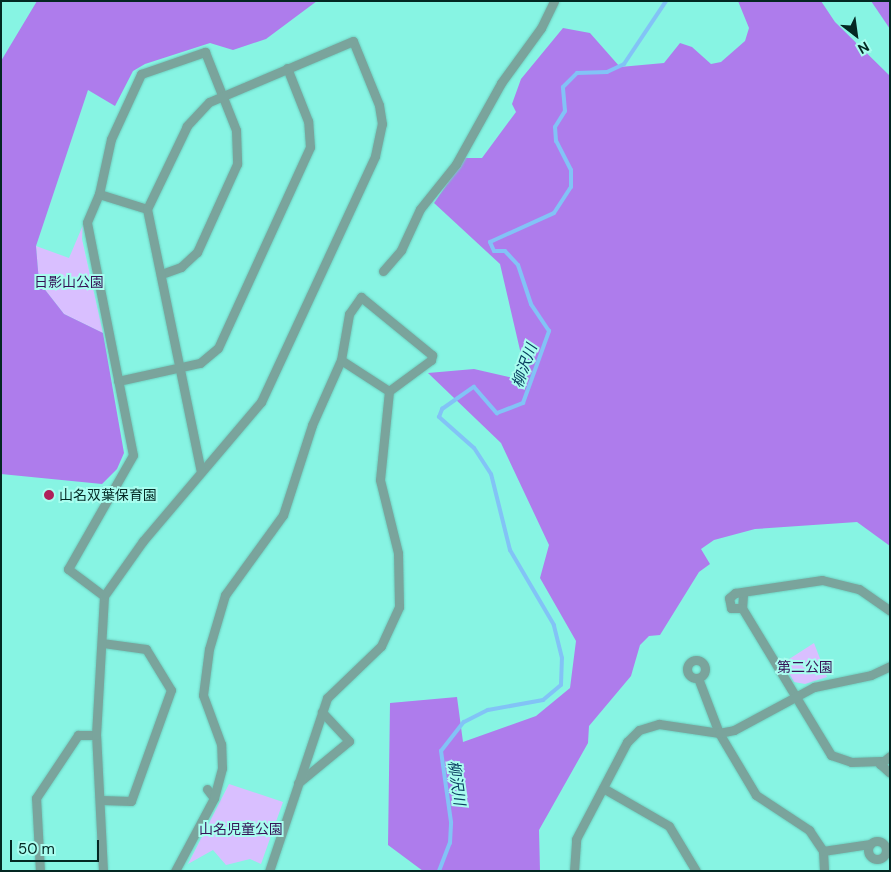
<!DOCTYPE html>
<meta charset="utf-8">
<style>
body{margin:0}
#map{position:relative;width:891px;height:872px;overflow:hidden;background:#87f4e3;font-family:"DM Sans","Noto Sans JP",sans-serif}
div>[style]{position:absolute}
.green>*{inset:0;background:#d9bfff}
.forest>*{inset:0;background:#ae7cec}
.stream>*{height:4px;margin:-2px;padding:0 2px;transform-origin:2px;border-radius:2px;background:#82c3f6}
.roads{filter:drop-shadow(0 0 1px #6fcfc0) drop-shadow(0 0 1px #6fcfc0)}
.street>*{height:9px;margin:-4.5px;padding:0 4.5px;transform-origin:4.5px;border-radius:4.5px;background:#7aa49c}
.street>.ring{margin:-4.5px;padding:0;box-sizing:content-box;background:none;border:9px solid #7aa49c;border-radius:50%}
.dots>*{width:14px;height:14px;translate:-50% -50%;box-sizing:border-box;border:2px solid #a9fdef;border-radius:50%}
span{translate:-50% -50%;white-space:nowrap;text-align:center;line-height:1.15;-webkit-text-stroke:4px #a9fdef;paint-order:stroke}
.park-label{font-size:14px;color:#361357}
.poi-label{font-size:14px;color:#032823}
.left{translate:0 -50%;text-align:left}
.water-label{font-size:15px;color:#0a3e60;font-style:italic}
.frame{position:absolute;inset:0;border:2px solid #032823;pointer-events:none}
.north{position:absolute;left:831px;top:10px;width:50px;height:50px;-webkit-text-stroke:4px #a9fdef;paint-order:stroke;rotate:150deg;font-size:14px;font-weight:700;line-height:20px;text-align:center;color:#032823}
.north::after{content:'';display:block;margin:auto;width:18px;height:22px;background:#032823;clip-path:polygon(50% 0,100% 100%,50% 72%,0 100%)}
.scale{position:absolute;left:10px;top:840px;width:89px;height:22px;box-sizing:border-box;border:2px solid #032823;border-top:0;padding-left:6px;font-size:15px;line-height:18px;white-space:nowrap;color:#032823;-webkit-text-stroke:4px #a9fdef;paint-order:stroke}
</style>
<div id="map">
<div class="green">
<div style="clip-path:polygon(83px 225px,82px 239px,103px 333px,64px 314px,39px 282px,36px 246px,69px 258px)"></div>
<div style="clip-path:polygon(814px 643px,827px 677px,805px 684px,794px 682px,783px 663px)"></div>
<div style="clip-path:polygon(229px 784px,283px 802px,261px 864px,250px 859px,226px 865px,213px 850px,188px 864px)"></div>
</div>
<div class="forest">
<div style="clip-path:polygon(37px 1px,317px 1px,266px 39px,233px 50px,210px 43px,145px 64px,133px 71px,115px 106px,88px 90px,36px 246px,39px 282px,64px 314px,103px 333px,124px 453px,117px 469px,102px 484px,1px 474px,1px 61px)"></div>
<div style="clip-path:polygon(738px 1px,821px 1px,835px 22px,890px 76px,890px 546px,857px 522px,755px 529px,714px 540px,701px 549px,710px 564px,699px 572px,660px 635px,649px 636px,640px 645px,631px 676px,589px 726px,588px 743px,539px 830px,540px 871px,423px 871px,388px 845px,390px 703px,457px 697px,463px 742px,536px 716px,570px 688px,576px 641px,540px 578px,549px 545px,501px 443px,428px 373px,474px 369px,513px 378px,523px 363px,500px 264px,434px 203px,465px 158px,482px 158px,516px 112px,512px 104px,521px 79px,563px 28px,590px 33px,620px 67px,664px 63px,680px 43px,692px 47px,711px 64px,721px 62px,745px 41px,749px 28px)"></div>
<div style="clip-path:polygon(871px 1px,890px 1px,890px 29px)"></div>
</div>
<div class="stream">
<div style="left:439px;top:871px;width:30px;rotate:-69deg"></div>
<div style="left:450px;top:843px;width:21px;rotate:-87deg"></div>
<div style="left:451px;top:822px;width:72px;rotate:-98deg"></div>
<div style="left:441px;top:751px;width:37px;rotate:-52deg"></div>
<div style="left:464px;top:722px;width:27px;rotate:-27deg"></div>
<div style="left:488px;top:710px;width:56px;rotate:-10.3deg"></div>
<div style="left:543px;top:700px;width:23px;rotate:-40deg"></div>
<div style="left:561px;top:685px;width:27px;rotate:-88deg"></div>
<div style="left:562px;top:658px;width:34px;rotate:-104deg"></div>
<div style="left:554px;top:625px;width:87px;rotate:-120.4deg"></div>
<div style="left:510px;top:550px;width:78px;rotate:-104deg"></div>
<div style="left:491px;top:474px;width:31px;rotate:-123deg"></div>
<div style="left:474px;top:448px;width:47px;rotate:-138.5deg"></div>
<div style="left:439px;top:417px;width:9px;rotate:-69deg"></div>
<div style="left:442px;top:409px;width:39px;rotate:-35deg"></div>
<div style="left:474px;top:387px;width:35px;rotate:49deg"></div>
<div style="left:497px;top:413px;width:28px;rotate:-21deg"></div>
<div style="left:523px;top:403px;width:77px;rotate:-70.1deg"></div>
<div style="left:549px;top:331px;width:32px;rotate:-124deg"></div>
<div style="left:531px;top:304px;width:41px;rotate:-108.4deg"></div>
<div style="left:518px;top:265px;width:19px;rotate:-133deg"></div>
<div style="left:505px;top:251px;width:11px;rotate:180deg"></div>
<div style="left:494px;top:251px;width:10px;rotate:-114deg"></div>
<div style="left:490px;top:242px;width:70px;rotate:-24.4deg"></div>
<div style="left:554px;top:213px;width:31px;rotate:-57deg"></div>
<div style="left:571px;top:187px;width:17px;rotate:-90deg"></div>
<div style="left:571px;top:170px;width:33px;rotate:-117deg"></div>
<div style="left:556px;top:141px;width:14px;rotate:-94deg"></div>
<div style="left:555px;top:127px;width:19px;rotate:-58deg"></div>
<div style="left:565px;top:111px;width:24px;rotate:-95deg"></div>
<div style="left:563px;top:87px;width:20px;rotate:-45deg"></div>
<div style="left:577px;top:73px;width:30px;rotate:-2deg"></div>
<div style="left:607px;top:72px;width:19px;rotate:-25deg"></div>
<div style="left:624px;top:64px;width:76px;rotate:-56.3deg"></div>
</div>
<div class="roads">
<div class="street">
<div style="left:99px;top:194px;width:50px;rotate:17.4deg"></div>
<div style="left:383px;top:271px;width:28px;rotate:-49deg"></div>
<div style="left:401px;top:250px;width:45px;rotate:-65.1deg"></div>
<div style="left:420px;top:209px;width:58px;rotate:-51.3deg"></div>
<div style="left:456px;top:164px;width:93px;rotate:-60.9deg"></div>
<div style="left:501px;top:83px;width:68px;rotate:-54deg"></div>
<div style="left:541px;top:28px;width:30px;rotate:-64deg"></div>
<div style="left:341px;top:360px;width:47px;rotate:-80.1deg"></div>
<div style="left:349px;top:314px;width:21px;rotate:-55deg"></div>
<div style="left:361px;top:297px;width:92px;rotate:39.2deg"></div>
<div style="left:432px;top:355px;width:5px;rotate:101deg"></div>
<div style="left:431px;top:360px;width:52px;rotate:143.6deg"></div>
<div style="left:118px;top:381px;width:84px;rotate:-12.4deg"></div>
<div style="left:200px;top:363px;width:23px;rotate:-40deg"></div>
<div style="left:218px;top:348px;width:221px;rotate:-65.4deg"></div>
<div style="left:310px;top:147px;width:26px;rotate:-94deg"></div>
<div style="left:308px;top:121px;width:57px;rotate:-111.6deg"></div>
<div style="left:743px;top:595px;width:13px;rotate:94deg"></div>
<div style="left:742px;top:608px;width:11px;rotate:180deg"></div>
<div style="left:731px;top:608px;width:10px;rotate:-101deg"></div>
<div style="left:729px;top:598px;width:8px;rotate:-40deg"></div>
<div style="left:735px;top:593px;width:88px;rotate:-8.5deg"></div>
<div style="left:822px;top:580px;width:38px;rotate:14deg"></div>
<div style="left:859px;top:589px;width:38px;rotate:35deg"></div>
<div style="left:104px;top:596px;width:45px;rotate:-143.1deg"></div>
<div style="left:68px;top:569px;width:131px;rotate:-60.3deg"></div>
<div style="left:133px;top:455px;width:237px;rotate:-101.2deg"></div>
<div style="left:87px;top:222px;width:30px;rotate:-67deg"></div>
<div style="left:99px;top:194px;width:56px;rotate:-77.7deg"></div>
<div style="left:111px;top:139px;width:72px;rotate:-65.2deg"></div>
<div style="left:141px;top:74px;width:68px;rotate:-19deg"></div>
<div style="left:205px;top:52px;width:84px;rotate:68.3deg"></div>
<div style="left:236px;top:130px;width:34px;rotate:88deg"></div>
<div style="left:237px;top:164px;width:97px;rotate:114.4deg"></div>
<div style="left:197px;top:252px;width:22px;rotate:137deg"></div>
<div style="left:181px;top:267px;width:20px;rotate:160deg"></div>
<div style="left:742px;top:608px;width:172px;rotate:58.8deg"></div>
<div style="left:831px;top:755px;width:21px;rotate:19deg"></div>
<div style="left:851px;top:762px;width:30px;rotate:-2deg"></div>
<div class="ring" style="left:687px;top:660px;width:9px;height:9px"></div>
<div style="left:698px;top:678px;width:59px;rotate:69.1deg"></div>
<div style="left:719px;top:733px;width:72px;rotate:59.2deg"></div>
<div style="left:756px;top:795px;width:64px;rotate:33.4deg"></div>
<div style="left:809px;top:830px;width:25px;rotate:56deg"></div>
<div style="left:823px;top:851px;width:20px;rotate:87deg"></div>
<div style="left:890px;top:756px;width:13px;rotate:141deg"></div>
<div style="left:880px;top:764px;width:13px;rotate:42deg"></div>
<div style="left:298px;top:783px;width:66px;rotate:-39.5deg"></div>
<div style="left:349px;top:741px;width:40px;rotate:-133deg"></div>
<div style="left:603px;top:788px;width:76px;rotate:29.9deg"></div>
<div style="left:669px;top:826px;width:52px;rotate:59deg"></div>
<div style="left:207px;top:789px;width:11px;rotate:52deg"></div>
<div style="left:101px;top:800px;width:30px;rotate:2deg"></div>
<div style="left:131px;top:801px;width:118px;rotate:-70.2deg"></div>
<div style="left:171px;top:690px;width:48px;rotate:-121.4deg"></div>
<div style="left:146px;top:649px;width:43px;rotate:-172.1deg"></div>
<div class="ring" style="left:868px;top:841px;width:9px;height:9px"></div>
<div style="left:823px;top:851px;width:48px;rotate:-8.5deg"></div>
<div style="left:40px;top:871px;width:73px;rotate:-93.1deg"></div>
<div style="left:36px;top:798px;width:76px;rotate:-56.3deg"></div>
<div style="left:78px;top:735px;width:18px"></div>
<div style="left:103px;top:871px;width:136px;rotate:-92.9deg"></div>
<div style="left:96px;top:735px;width:139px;rotate:-86.7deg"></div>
<div style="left:104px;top:596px;width:67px;rotate:-54.7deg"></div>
<div style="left:143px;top:541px;width:182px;rotate:-49.7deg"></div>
<div style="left:261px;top:402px;width:271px;rotate:-65.1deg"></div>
<div style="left:375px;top:156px;width:33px;rotate:-78deg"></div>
<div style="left:382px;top:124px;width:19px;rotate:-99deg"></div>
<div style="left:379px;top:105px;width:69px;rotate:-112.1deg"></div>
<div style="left:353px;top:41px;width:156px;rotate:157deg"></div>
<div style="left:209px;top:102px;width:33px;rotate:133deg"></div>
<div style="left:187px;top:126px;width:92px;rotate:115.7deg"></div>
<div style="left:147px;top:209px;width:268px;rotate:78.4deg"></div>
<div style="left:175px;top:871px;width:83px;rotate:-61.9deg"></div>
<div style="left:214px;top:798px;width:31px;rotate:-75deg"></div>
<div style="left:222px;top:768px;width:24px;rotate:-92deg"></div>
<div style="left:221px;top:744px;width:52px;rotate:-110.2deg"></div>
<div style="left:203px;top:695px;width:46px;rotate:-82.6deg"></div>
<div style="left:209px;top:649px;width:56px;rotate:-73.5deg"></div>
<div style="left:225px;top:595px;width:99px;rotate:-54.1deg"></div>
<div style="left:283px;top:515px;width:95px;rotate:-72.1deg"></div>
<div style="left:312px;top:425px;width:71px;rotate:-66deg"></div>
<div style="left:341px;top:360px;width:57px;rotate:32.9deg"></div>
<div style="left:389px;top:391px;width:89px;rotate:95.8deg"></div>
<div style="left:380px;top:480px;width:75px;rotate:76.1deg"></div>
<div style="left:398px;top:553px;width:54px;rotate:88.9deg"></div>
<div style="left:399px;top:607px;width:43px;rotate:114.8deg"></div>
<div style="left:381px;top:646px;width:75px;rotate:136.1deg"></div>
<div style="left:327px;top:698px;width:182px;rotate:108.5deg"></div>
<div style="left:574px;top:871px;width:32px;rotate:-86deg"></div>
<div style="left:576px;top:839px;width:110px;rotate:-62.3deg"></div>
<div style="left:627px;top:742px;width:17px;rotate:-45deg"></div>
<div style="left:639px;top:730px;width:21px;rotate:-17deg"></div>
<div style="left:659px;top:724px;width:61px;rotate:8.5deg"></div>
<div style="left:719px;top:733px;width:15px;rotate:-11deg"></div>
<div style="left:734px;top:730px;width:91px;rotate:-28.3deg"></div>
<div style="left:814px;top:687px;width:58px;rotate:-11.9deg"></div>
<div style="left:871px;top:675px;width:21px;rotate:-25deg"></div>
</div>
</div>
<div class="dots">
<div style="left:49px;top:495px;background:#af215a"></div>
</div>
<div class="park-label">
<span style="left:69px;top:282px">日影山公園</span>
<span style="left:805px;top:667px">第二公園</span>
<span style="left:241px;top:829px">山名児童公園</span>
</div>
<div class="poi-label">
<span class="left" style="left:59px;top:495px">山名双葉保育園</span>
</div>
<div class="water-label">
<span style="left:525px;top:366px;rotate:-70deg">柳沢川</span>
<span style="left:456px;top:783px;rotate:82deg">柳沢川</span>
</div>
<div class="frame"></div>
<div class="north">N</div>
<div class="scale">50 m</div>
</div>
